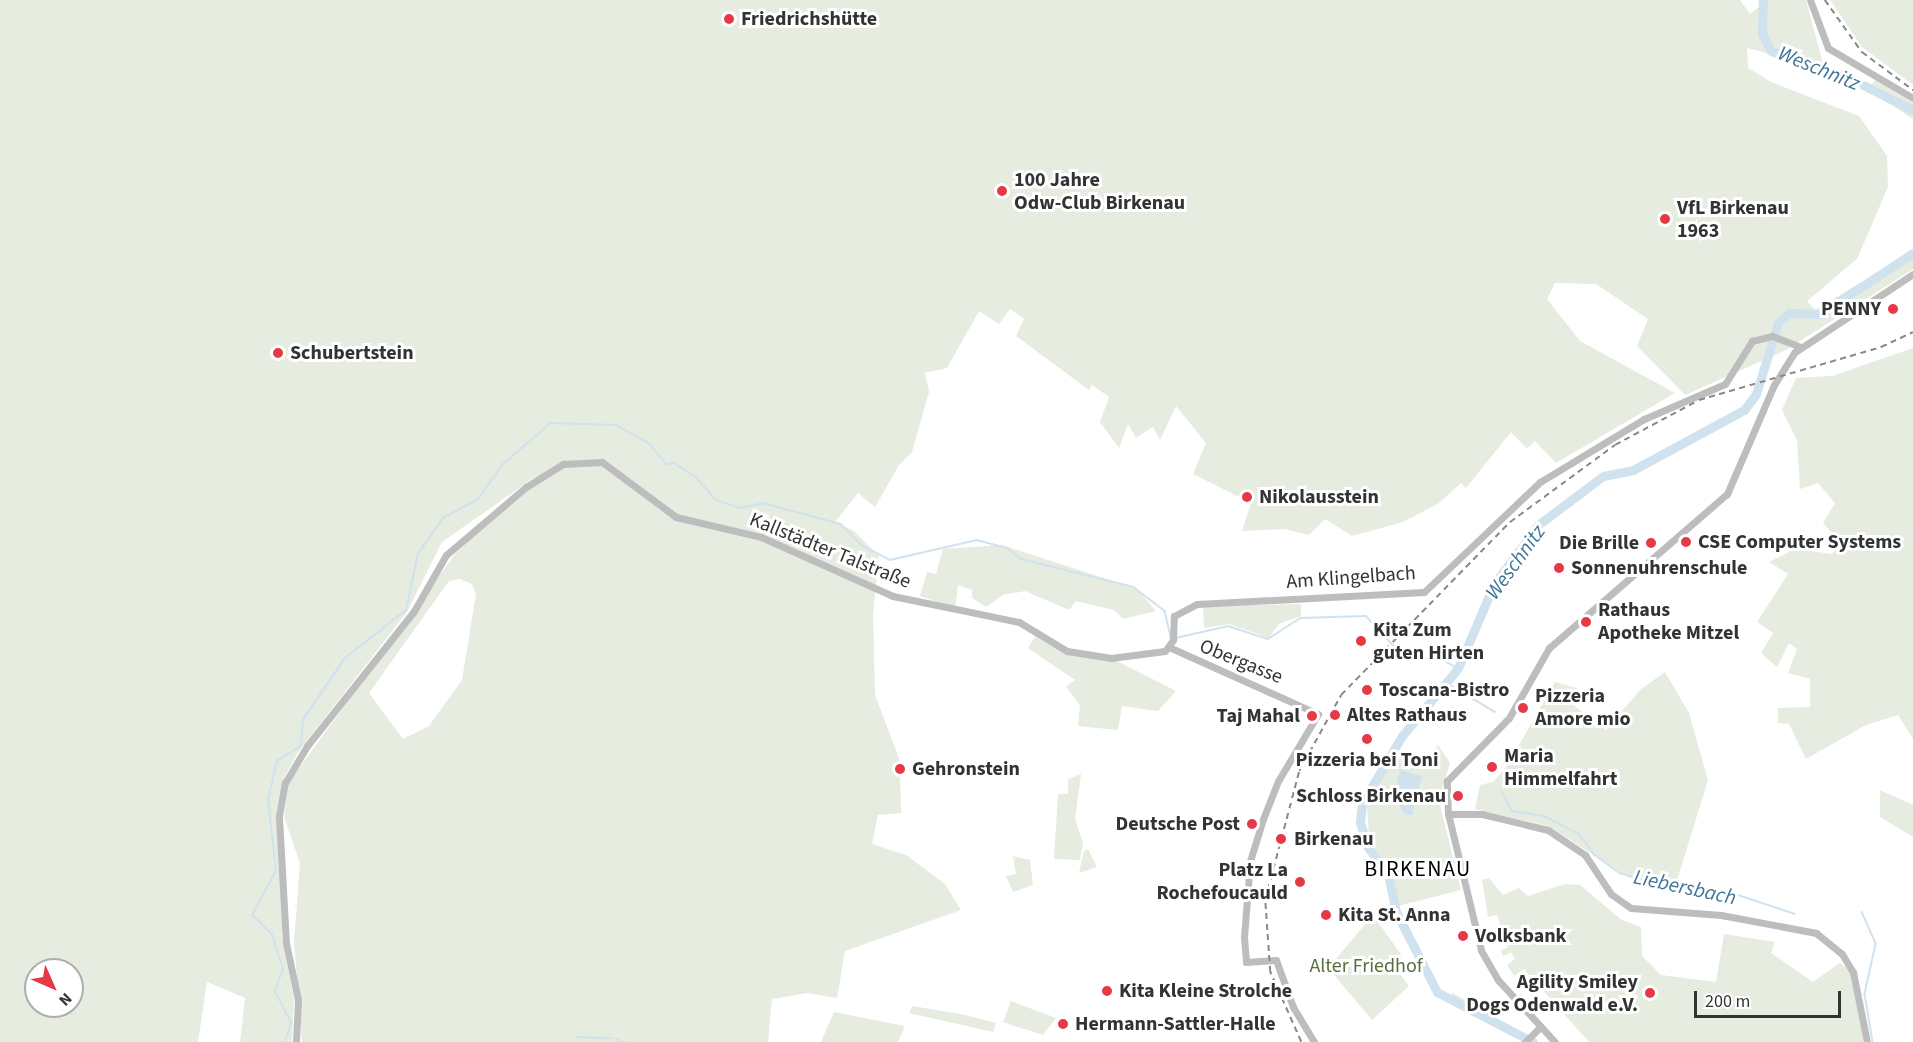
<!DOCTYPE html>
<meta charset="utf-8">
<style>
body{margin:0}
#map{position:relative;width:1913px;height:1042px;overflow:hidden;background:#fff;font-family:"Source Sans 3",sans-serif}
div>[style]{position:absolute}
.green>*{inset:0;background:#e6ecdf}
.water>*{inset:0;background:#cfe2ee}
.stream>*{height:1.5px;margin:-0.75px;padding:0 0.75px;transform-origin:0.75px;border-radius:0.75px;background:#cfe2ee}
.river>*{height:9px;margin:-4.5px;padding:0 4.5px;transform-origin:4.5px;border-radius:4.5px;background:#cfe2ee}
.secondary>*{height:7px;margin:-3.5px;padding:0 3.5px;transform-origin:3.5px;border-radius:3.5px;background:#bdbdbd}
.rail>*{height:1.5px;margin-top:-0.75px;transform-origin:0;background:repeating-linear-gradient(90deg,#888 0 6px,transparent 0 10.5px)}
.dots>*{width:16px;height:16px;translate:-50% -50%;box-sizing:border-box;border:3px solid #fff;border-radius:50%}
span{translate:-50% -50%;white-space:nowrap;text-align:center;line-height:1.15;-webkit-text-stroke:6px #fff;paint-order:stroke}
.poi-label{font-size:20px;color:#333;font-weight:700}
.left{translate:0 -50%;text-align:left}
.right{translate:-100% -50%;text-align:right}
.street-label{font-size:20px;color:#333}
.park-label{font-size:20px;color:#56703f}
.water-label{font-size:21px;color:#3f7597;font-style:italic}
.quarter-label{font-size:22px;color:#000;letter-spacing:1.5px}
.north{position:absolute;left:24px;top:958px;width:60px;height:60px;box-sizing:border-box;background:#fff;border:2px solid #adadad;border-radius:50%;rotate:135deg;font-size:16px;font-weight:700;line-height:24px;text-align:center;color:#333}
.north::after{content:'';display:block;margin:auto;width:21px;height:27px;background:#e63946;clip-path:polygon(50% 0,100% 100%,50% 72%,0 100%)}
.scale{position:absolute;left:1694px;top:991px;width:147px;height:27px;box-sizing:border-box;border:3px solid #333;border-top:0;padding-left:8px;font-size:18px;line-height:21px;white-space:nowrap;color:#333;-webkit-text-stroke:4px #fff;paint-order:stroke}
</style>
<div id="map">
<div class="green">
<div style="clip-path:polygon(evenodd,0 0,1740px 0,1750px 14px,1768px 0,1806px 0,1824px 67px,1747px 48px,1748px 68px,1771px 82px,1859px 116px,1887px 156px,1888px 187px,1857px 259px,1807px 301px,1815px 310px,1913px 251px,1913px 269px,1786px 350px,1685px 395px,1637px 346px,1648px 319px,1596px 284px,1555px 283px,1547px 299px,1580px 341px,1675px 393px,1556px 463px,1535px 441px,1527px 449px,1511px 432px,1466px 488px,1461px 483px,1439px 503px,1403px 522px,1352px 536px,1325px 519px,1309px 535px,1284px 529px,1242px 531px,1251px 503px,1193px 474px,1206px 443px,1176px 406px,1160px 440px,1153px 427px,1136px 438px,1128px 424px,1119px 448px,1100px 422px,1109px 397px,1092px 385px,1089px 390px,1016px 336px,1024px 319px,1010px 309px,999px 324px,979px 311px,947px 368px,925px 373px,929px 392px,912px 452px,899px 465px,875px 507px,858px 493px,835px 522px,854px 531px,879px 556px,873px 615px,875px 695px,905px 774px,900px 777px,901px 813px,878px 815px,872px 844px,906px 855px,945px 884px,961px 910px,845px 951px,837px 998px,807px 993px,772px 999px,768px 1042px,302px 1042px,294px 942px,300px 863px,284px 817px,289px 782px,455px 554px,536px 476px,442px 542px,407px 612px,299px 751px,283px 780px,276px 816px,286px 877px,282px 938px,294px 999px,292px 1042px,240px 1042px,245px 998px,207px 982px,198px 1042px,0 1042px,0 0,460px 579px,472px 584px,476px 594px,462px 680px,429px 726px,403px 739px,369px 693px,449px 581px,460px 579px,0 0,36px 970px,72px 970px,72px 1006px,36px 1006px,36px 970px)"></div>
<div style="clip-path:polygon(1830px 0,1913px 0,1913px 85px,1862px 47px)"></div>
<div style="clip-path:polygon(1875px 80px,1913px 103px,1913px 119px,1867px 89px)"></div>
<div style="clip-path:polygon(1913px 348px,1913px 739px,1898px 715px,1866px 725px,1806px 759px,1789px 724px,1778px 723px,1778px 708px,1810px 707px,1810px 679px,1788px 673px,1797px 649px,1789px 643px,1777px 667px,1761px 653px,1773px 633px,1757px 622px,1788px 574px,1769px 562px,1795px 549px,1832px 554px,1841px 544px,1823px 523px,1835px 503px,1818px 483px,1800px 489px,1797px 440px,1782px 410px,1796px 378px,1832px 376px)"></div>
<div style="clip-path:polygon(1002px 545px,1137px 589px,1156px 611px,1123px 619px,1114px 610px,1076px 601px,1069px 610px,1025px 591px,1003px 595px,986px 607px,972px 598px,972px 590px,958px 585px,955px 608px,920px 596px,927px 572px,936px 574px,943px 549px)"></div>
<div style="clip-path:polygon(1301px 604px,1301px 616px,1279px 624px,1269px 638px,1229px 624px,1204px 628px,1203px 606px)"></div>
<div style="clip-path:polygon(1035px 637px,1068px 654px,1115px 660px,1176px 691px,1158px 711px,1122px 706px,1118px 730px,1078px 726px,1080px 705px,1066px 687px,1075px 680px,1028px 648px)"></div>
<div style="clip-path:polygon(1665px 672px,1689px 713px,1708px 780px,1675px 887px,1628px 877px,1548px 826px,1475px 809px,1480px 785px,1493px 782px,1507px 766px,1555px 682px,1577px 688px,1568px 701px,1606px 730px,1640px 690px)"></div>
<div style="clip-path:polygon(1438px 745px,1450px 763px,1439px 801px,1461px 890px,1398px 906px,1391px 873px,1369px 840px,1367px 805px,1393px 756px,1401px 750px,1429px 761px)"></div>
<div style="clip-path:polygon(1081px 774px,1075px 819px,1083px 843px,1080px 860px,1054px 859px,1058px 794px,1068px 794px,1068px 779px)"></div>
<div style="clip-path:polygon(1880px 790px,1913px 805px,1913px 837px,1880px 817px)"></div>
<div style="clip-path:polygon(1088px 849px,1097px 867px,1079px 873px,1084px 851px)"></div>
<div style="clip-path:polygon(1013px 856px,1030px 860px,1033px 885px,1013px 892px,1006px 876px,1016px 874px)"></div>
<div style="clip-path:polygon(1489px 878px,1503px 895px,1519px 888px,1528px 896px,1565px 884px,1580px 885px,1622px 920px,1641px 927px,1642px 956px,1661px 975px,1716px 982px,1724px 934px,1775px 942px,1771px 953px,1813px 982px,1840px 963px,1850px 970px,1864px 1042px,1589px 1042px,1524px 969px,1514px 976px,1507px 965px,1515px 959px,1511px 952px,1503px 956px,1501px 951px,1508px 947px,1497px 915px,1488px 917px,1482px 880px)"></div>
<div style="clip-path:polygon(1373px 915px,1402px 956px,1394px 966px,1409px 986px,1372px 1020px,1328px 968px)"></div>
<div style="clip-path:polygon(1453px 993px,1510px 1026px,1518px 1037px,1463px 1011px,1447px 999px)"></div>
<div style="clip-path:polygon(1011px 1001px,1056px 1018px,1043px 1035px,1003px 1022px)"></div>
<div style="clip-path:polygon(912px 1006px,961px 1014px,996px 1023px,993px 1032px,909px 1013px)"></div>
<div style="clip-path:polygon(834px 1012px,905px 1026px,898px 1042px,821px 1042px)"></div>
</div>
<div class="water">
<div style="clip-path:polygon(1400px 770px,1422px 776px,1412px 815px,1405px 815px,1394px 797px)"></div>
</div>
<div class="stream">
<div style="left:1176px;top:638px;width:53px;rotate:-13deg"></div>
<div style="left:1228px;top:626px;width:42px;rotate:18deg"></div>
<div style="left:1268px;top:639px;width:38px;rotate:-33deg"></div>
<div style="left:1300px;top:618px;width:66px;rotate:-1.7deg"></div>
<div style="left:1366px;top:616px;width:42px;rotate:46.9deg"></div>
<div style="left:1395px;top:647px;width:30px;rotate:24deg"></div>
<div style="left:1422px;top:659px;width:15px;rotate:-8deg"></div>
<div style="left:1437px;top:657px;width:24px;rotate:28deg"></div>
<div style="left:1447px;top:683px;width:56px;rotate:31.1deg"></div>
<div style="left:1501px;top:790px;width:24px;rotate:62deg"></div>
<div style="left:1512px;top:811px;width:32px;rotate:9deg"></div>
<div style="left:1544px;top:816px;width:39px;rotate:27deg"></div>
<div style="left:1579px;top:834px;width:26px;rotate:53deg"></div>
<div style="left:1595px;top:855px;width:31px;rotate:36deg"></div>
<div style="left:1620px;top:873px;width:44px;rotate:17.2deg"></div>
<div style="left:1662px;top:886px;width:73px;rotate:6.3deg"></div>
<div style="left:1735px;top:894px;width:63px;rotate:18.4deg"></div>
<div style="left:1862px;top:912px;width:35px;rotate:66deg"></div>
<div style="left:1876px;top:944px;width:51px;rotate:102.4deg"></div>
<div style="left:1865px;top:994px;width:49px;rotate:80.5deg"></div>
<div style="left:576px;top:1037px;width:35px;rotate:2deg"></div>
<div style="left:616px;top:1039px;width:9px;rotate:21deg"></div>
<div style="left:285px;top:1042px;width:20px;rotate:-72deg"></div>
<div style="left:291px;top:1023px;width:36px;rotate:-117deg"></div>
<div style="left:275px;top:991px;width:23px;rotate:-70deg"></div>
<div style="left:283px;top:969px;width:36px;rotate:-108deg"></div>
<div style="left:272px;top:935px;width:28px;rotate:-135deg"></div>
<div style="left:252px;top:915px;width:50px;rotate:-61.4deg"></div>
<div style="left:276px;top:871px;width:71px;rotate:-96.4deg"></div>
<div style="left:268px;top:800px;width:40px;rotate:-77deg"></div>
<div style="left:277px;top:761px;width:28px;rotate:-32deg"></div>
<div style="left:301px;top:746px;width:26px;rotate:-86deg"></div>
<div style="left:303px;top:720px;width:75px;rotate:-55.9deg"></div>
<div style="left:345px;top:658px;width:78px;rotate:-38.2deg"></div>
<div style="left:406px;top:610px;width:57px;rotate:-77.9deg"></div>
<div style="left:418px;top:554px;width:44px;rotate:-55.2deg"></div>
<div style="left:443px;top:518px;width:40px;rotate:-28deg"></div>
<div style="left:478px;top:499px;width:43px;rotate:-54.5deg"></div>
<div style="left:503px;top:464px;width:63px;rotate:-40.5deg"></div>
<div style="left:551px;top:423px;width:65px;rotate:1.8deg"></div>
<div style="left:616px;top:425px;width:39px;rotate:29deg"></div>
<div style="left:650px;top:444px;width:26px;rotate:51deg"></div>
<div style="left:666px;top:464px;width:8px;rotate:-7deg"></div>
<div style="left:674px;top:463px;width:27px;rotate:33deg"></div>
<div style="left:697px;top:478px;width:29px;rotate:49deg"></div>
<div style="left:716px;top:500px;width:25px;rotate:18deg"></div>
<div style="left:740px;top:508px;width:24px;rotate:-12deg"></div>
<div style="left:763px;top:503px;width:81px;rotate:15.1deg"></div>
<div style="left:841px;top:524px;width:31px;rotate:45deg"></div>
<div style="left:863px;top:546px;width:30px;rotate:27deg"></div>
<div style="left:890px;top:560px;width:89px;rotate:-12.9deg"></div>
<div style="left:977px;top:540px;width:31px;rotate:15deg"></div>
<div style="left:1007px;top:548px;width:18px;rotate:38deg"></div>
<div style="left:1021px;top:559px;width:116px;rotate:13.9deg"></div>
<div style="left:1134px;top:587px;width:39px;rotate:38deg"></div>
<div style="left:1165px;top:611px;width:28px;rotate:77deg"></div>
</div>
<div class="river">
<div style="left:1763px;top:0;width:34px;rotate:92deg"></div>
<div style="left:1762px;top:34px;width:19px;rotate:62deg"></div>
<div style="left:1771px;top:51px;width:80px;rotate:18.9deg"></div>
<div style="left:1847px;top:77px;width:74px;rotate:26.6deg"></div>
<div style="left:1533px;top:1042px;width:108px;rotate:-152.5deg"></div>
<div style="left:1437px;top:992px;width:90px;rotate:-117.1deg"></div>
<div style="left:1396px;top:912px;width:39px;rotate:-102deg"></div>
<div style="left:1388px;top:874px;width:34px;rotate:-127deg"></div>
<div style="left:1368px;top:847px;width:26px;rotate:-108deg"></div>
<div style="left:1360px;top:822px;width:19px;rotate:-84deg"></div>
<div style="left:1362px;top:803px;width:78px;rotate:-59.2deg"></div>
<div style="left:1402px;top:736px;width:88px;rotate:-50.5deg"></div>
<div style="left:1458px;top:668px;width:91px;rotate:-66.8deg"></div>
<div style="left:1494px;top:584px;width:74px;rotate:-53.3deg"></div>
<div style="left:1538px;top:525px;width:81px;rotate:-37deg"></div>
<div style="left:1603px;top:476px;width:31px;rotate:-11deg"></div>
<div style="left:1633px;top:470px;width:126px;rotate:-28.4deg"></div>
<div style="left:1744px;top:410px;width:20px;rotate:-53deg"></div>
<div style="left:1756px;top:394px;width:74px;rotate:-72.8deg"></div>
<div style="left:1778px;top:323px;width:15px;rotate:-42deg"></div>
<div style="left:1789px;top:313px;width:31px;rotate:2deg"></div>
<div style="left:1820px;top:314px;width:111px;rotate:-33.3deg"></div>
</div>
<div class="secondary">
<div style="left:1810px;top:0;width:51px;rotate:69.4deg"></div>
<div style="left:1828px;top:48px;width:99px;rotate:30.5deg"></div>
<div style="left:1169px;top:647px;width:163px;rotate:24.2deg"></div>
<div style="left:1318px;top:714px;width:78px;rotate:120.8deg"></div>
<div style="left:1278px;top:781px;width:41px;rotate:111.5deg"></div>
<div style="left:1263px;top:819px;width:44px;rotate:107.2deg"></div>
<div style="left:1250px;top:861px;width:77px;rotate:94.5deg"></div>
<div style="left:1244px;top:938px;width:24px;rotate:85deg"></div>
<div style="left:1246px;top:962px;width:30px;rotate:-4deg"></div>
<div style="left:1276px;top:960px;width:50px;rotate:70.1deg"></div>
<div style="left:1293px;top:1007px;width:41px;rotate:59deg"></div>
<div style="left:1448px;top:814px;width:34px"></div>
<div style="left:1482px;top:814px;width:68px;rotate:13.6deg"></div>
<div style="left:1548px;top:830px;width:45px;rotate:34deg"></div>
<div style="left:1585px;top:855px;width:47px;rotate:56.3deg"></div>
<div style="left:1611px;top:894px;width:24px;rotate:35deg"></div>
<div style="left:1631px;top:908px;width:90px;rotate:4.4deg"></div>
<div style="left:1721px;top:915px;width:97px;rotate:10.7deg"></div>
<div style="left:1816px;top:933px;width:33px;rotate:39deg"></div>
<div style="left:1842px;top:954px;width:21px;rotate:59deg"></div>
<div style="left:1853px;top:972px;width:71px;rotate:78.7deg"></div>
<div style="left:296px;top:1042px;width:42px;rotate:-87.3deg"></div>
<div style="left:298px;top:1000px;width:58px;rotate:-101.9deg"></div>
<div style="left:286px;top:943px;width:127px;rotate:-93.2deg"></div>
<div style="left:279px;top:816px;width:34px;rotate:-80deg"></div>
<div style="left:285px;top:783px;width:43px;rotate:-59.3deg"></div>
<div style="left:307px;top:746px;width:172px;rotate:-51.6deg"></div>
<div style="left:414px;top:611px;width:64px;rotate:-60.3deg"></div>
<div style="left:446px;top:555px;width:105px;rotate:-40.4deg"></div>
<div style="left:526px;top:487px;width:44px;rotate:-31.9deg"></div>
<div style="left:563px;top:464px;width:39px;rotate:-3deg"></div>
<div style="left:602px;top:462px;width:92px;rotate:36.6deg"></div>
<div style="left:676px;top:517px;width:87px;rotate:13.2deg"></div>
<div style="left:761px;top:537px;width:145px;rotate:24.1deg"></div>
<div style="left:893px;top:596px;width:129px;rotate:11.7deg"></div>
<div style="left:1019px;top:622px;width:56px;rotate:31.1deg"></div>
<div style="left:1067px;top:651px;width:45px;rotate:9deg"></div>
<div style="left:1111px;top:658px;width:54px;rotate:-7.4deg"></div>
<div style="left:1165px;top:651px;width:14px;rotate:-54deg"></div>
<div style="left:1173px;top:640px;width:24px;rotate:-88deg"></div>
<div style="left:1174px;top:616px;width:26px;rotate:-28deg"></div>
<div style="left:1197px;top:604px;width:227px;rotate:-3deg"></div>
<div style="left:1424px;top:592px;width:160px;rotate:-43.5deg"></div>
<div style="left:1540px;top:482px;width:122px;rotate:-31.2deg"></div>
<div style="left:1644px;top:419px;width:88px;rotate:-23.4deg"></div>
<div style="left:1725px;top:384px;width:51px;rotate:-57.9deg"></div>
<div style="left:1752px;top:341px;width:21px;rotate:-14deg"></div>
<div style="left:1772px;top:336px;width:30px;rotate:21deg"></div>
<div style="left:1525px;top:1042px;width:21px;rotate:-45deg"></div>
<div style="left:1555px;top:1042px;width:84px;rotate:-132.6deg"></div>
<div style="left:1498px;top:980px;width:34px;rotate:-120deg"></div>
<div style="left:1481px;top:950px;width:140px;rotate:-103.6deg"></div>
<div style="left:1448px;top:814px;width:33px;rotate:-92deg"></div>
<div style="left:1447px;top:781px;width:88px;rotate:-45.5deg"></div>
<div style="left:1509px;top:718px;width:81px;rotate:-60.3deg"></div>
<div style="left:1549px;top:648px;width:235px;rotate:-40.9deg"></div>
<div style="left:1727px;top:494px;width:119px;rotate:-66.7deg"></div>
<div style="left:1774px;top:385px;width:39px;rotate:-58deg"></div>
<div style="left:1795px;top:352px;width:141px;rotate:-33.5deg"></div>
</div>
<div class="rail">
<div style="left:1825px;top:0;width:64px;rotate:54.6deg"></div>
<div style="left:1862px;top:52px;width:64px;rotate:36.7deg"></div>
<div style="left:1301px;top:1042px;width:77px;rotate:-113.9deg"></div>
<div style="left:1270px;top:972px;width:72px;rotate:-94deg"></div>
<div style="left:1265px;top:900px;width:133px;rotate:-75.2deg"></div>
<div style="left:1299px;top:771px;width:87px;rotate:-61.1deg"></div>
<div style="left:1341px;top:695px;width:242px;rotate:-45.7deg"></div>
<div style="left:1510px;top:522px;width:130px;rotate:-36.3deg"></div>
<div style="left:1615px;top:445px;width:95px;rotate:-28.2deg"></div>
<div style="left:1699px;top:400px;width:190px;rotate:-16.2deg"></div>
<div style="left:1881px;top:347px;width:35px;rotate:-25deg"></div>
</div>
<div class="dots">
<div style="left:729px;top:19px;background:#e63946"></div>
<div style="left:1002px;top:191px;background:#e63946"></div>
<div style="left:1665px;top:219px;background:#e63946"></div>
<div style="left:1893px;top:309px;background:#e63946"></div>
<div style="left:278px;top:353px;background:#e63946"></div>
<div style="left:1247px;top:497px;background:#e63946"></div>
<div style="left:1686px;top:542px;background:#e63946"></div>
<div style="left:1651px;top:543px;background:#e63946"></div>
<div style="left:1559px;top:568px;background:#e63946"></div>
<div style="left:1586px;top:622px;background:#e63946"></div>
<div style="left:1361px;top:641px;background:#e63946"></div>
<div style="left:1367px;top:690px;background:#e63946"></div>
<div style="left:1523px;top:708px;background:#e63946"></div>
<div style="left:1335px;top:715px;background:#e63946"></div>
<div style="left:1312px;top:716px;background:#e63946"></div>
<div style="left:1367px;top:739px;background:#e63946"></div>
<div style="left:1492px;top:767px;background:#e63946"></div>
<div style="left:900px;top:769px;background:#e63946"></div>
<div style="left:1458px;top:796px;background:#e63946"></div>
<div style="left:1252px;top:824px;background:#e63946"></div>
<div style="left:1281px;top:839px;background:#e63946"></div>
<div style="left:1300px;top:882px;background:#e63946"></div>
<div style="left:1326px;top:915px;background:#e63946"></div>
<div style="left:1463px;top:936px;background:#e63946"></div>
<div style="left:1107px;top:991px;background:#e63946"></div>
<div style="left:1650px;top:993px;background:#e63946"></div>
<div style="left:1063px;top:1024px;background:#e63946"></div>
</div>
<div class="poi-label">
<span class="left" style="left:741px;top:19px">Friedrichshütte</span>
<span class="left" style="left:1014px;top:192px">100 Jahre<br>Odw-Club Birkenau</span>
<span class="left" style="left:1677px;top:220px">VfL Birkenau<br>1963</span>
<span class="right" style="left:1881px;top:309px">PENNY</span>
<span class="left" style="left:290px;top:353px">Schubertstein</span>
<span class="left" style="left:1259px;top:497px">Nikolausstein</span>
<span class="left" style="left:1698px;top:542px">CSE Computer Systems</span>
<span class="right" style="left:1639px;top:543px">Die Brille</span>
<span class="left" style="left:1571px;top:568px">Sonnenuhrenschule</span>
<span class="left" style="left:1598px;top:622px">Rathaus<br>Apotheke Mitzel</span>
<span class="left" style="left:1373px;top:642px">Kita Zum<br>guten Hirten</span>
<span class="left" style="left:1379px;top:690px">Toscana-Bistro</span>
<span class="left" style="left:1535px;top:708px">Pizzeria<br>Amore mio</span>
<span class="left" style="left:1347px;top:715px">Altes Rathaus</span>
<span class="right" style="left:1300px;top:716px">Taj Mahal</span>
<span class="left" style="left:1504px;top:768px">Maria<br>Himmelfahrt</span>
<span style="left:1367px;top:760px">Pizzeria bei Toni</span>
<span class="left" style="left:912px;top:769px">Gehronstein</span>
<span class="right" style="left:1446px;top:796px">Schloss Birkenau</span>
<span class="right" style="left:1240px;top:824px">Deutsche Post</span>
<span class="left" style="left:1294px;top:839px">Birkenau</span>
<span class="right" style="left:1288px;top:882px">Platz La<br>Rochefoucauld</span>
<span class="left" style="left:1338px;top:915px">Kita St. Anna</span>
<span class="left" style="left:1475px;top:936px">Volksbank</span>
<span class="right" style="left:1638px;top:994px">Agility Smiley<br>Dogs Odenwald e.V.</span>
<span class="left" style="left:1119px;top:991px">Kita Kleine Strolche</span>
<span class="left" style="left:1075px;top:1024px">Hermann-Sattler-Halle</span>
</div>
<div class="street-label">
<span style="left:830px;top:551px;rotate:22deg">Kallstädter Talstraße</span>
<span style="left:1351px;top:578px;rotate:-4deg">Am Klingelbach</span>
<span style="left:1241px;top:662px;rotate:22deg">Obergasse</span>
</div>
<div class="park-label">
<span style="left:1366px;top:966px">Alter Friedhof</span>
</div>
<div class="water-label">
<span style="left:1819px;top:68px;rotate:22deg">Weschnitz</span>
<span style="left:1515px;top:562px;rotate:-54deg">Weschnitz</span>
<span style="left:1685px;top:887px;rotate:12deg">Liebersbach</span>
</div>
<div class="quarter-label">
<span style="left:1418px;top:870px">BIRKENAU</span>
</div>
<div class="north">N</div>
<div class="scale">200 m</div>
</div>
